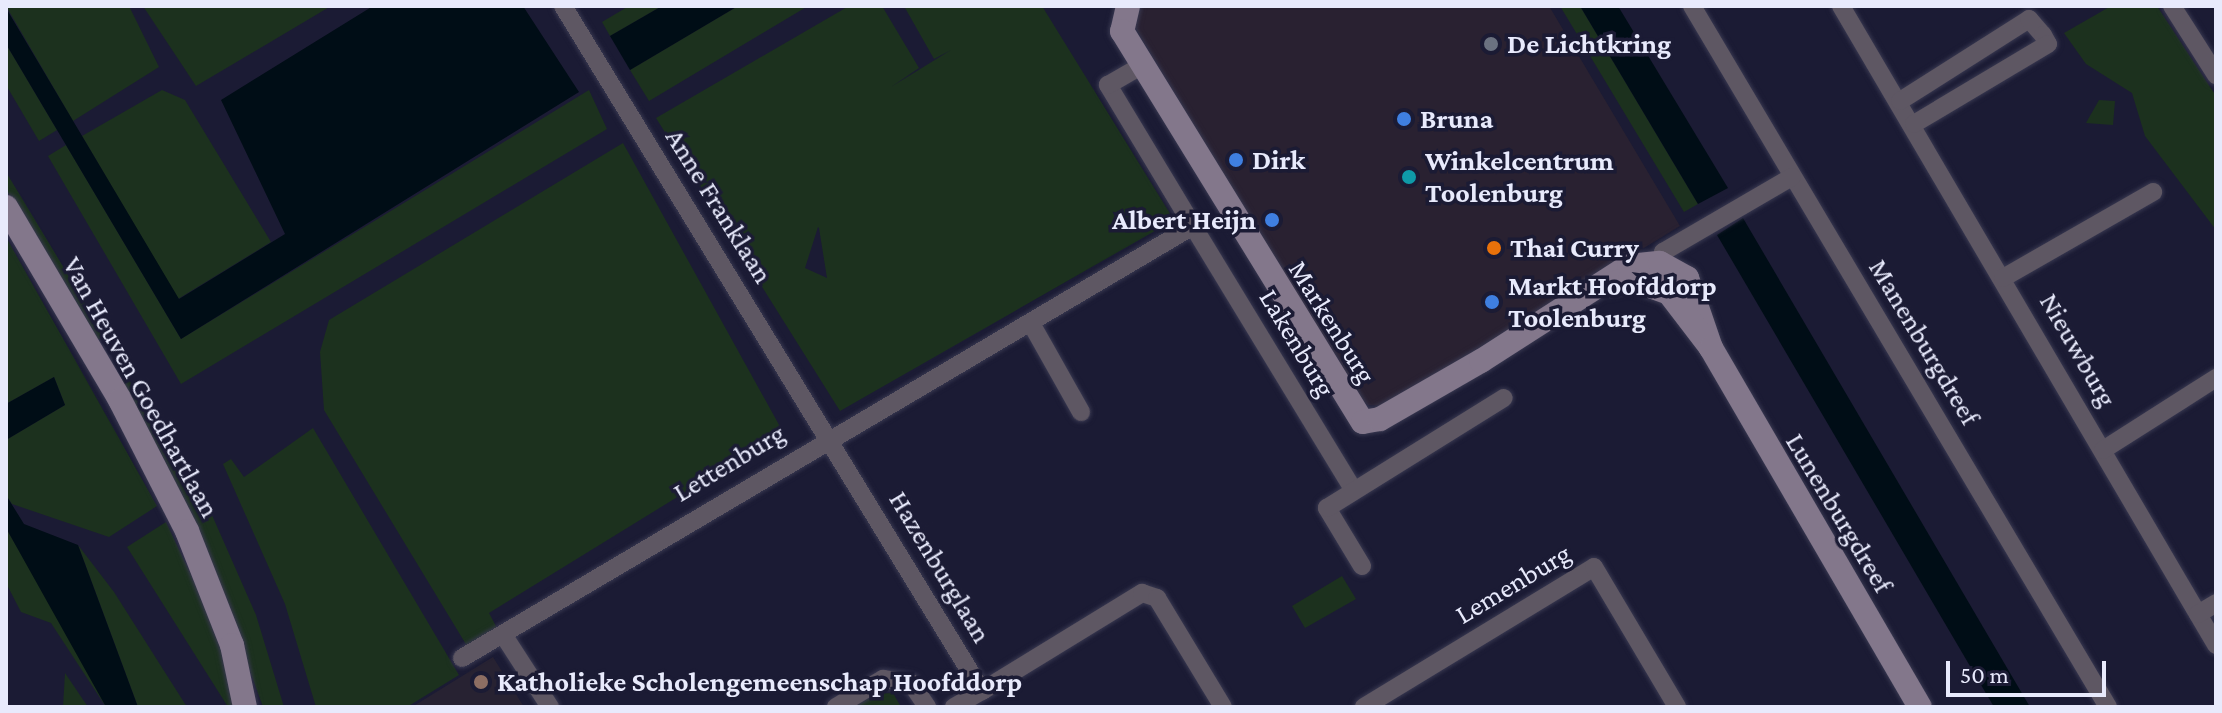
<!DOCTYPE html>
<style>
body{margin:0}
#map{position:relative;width:2222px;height:713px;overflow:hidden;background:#1b1b34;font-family:"Crimson Pro",serif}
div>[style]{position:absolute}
.commercial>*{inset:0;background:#292131}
.education>*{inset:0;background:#272232}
.green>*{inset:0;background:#1c311e}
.water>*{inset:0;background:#000d16}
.roads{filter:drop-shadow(0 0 2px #383850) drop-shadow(0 0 2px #383850)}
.street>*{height:18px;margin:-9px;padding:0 9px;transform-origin:9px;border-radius:9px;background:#5e5763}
.secondary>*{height:24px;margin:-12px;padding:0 12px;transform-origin:12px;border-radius:12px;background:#83778b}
.dots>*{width:22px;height:22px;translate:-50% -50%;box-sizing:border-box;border:4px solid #1b1b34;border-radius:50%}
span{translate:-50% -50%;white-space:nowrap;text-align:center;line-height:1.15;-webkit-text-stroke:7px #1b1b34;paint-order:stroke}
.poi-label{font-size:28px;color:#e8eafc;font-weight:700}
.left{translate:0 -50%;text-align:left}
.right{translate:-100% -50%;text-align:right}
.street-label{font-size:28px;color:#e8eafc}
.frame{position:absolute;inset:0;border:8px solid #e8eafc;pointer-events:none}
.scale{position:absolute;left:1946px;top:661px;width:160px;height:36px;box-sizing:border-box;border:4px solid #e8eafc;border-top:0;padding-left:10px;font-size:24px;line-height:28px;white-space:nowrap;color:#e8eafc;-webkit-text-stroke:6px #1b1b34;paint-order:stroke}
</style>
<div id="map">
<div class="commercial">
<div style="clip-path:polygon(1141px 6px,1549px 6px,1680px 226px,1384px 406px,1368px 405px,1355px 396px,1135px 27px)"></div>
</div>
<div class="education">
<div style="clip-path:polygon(493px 657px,524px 707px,412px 707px)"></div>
</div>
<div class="green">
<div style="clip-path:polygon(6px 6px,129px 6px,159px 67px,73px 121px)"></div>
<div style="clip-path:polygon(143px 6px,331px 6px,196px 86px)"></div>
<div style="clip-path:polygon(629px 6px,662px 6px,610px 36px,602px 22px)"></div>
<div style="clip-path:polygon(738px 6px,808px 6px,649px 101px,630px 70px)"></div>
<div style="clip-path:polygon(evenodd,849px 6px,882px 6px,919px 68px,891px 87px,951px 50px,934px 59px,904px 6px,1042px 6px,1174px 220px,840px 411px,656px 118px,849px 6px,818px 227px,819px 228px,827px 278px,805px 268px,818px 227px)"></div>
<div style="clip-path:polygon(1560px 6px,1580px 6px,1698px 204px,1684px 212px)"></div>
<div style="clip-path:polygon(2111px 6px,2157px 6px,2216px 96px,2216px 230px,2145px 136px,2132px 93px,2086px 64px,2064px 33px)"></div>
<div style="clip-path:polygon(6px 44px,57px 130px,39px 141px,6px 85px)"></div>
<div style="clip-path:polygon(162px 90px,185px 100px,271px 242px,178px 299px,82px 136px)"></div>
<div style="clip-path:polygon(589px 90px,607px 129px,181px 384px,48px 156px,66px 145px,181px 339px)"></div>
<div style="clip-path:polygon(2099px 100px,2115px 101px,2113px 125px,2086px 123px)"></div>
<div style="clip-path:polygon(623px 143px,783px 432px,489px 613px,497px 628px,467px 646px,324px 410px,320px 352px,329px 320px)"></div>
<div style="clip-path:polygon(6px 172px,105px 336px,97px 340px,122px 380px,128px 378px,154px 424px,163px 419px,197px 481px,256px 615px,284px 707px,263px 707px,200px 534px,157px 446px,6px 189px)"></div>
<div style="clip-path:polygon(6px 237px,157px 506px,109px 537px,12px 504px,6px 495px,6px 440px,65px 405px,54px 377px,6px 404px)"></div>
<div style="clip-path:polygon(313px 428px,459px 675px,407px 707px,316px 707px,285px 604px,223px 464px,231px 459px,244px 477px)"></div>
<div style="clip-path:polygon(166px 522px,217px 630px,238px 707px,228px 707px,127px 547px)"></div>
<div style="clip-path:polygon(6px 528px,95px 681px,106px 707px,51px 623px,21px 612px,6px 583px)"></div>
<div style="clip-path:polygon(78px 545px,114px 592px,187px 707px,138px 707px)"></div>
<div style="clip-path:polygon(1342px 576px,1356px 599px,1305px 628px,1292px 606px)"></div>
<div style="clip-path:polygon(65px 673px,88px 707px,63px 707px)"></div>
<div style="clip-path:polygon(893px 693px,901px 707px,854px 707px,876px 694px)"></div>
</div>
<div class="water">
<div style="clip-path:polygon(373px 6px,523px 6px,579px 92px,181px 339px,6px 44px,6px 8px,179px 299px,285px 234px,221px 100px)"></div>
<div style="clip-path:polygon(662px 6px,738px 6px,630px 70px,610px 36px)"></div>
<div style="clip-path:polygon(1580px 6px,1618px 6px,1728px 188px,1698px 204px)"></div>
<div style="clip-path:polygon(1743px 218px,2030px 707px,1994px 707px,1717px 235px)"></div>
<div style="clip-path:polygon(54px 377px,65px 405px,6px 440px,6px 404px)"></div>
<div style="clip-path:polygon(6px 495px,24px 524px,78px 545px,138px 707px,106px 707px,6px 528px)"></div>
</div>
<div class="roads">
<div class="street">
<div style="left:563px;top:6px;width:803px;rotate:58.55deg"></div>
<div style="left:982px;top:691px;width:188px;rotate:-31.5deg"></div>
<div style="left:1142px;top:593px;width:16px;rotate:18deg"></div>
<div style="left:1157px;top:598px;width:127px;rotate:58.8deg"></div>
<div style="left:1692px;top:6px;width:815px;rotate:59.31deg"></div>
<div style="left:1841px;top:6px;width:741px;rotate:59.59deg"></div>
<div style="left:2172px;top:6px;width:82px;rotate:57.5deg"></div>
<div style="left:1900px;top:101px;width:153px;rotate:-32.4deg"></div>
<div style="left:2029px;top:19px;width:21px;rotate:49deg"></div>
<div style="left:2043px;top:35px;width:10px;rotate:61deg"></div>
<div style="left:2048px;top:44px;width:156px;rotate:149.2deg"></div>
<div style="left:1193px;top:226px;width:308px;rotate:58.7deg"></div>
<div style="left:1657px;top:275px;width:24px;rotate:-75deg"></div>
<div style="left:1663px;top:252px;width:149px;rotate:-30.2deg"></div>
<div style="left:2003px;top:278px;width:173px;rotate:-29.8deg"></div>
<div style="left:1032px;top:325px;width:100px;rotate:60.6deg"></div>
<div style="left:2103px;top:450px;width:134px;rotate:-32.5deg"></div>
<div style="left:1362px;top:566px;width:68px;rotate:-121.1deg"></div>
<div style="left:1327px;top:508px;width:208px;rotate:-31.9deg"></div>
<div style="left:2198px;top:614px;width:21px;rotate:-31deg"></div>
<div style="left:504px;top:636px;width:85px;rotate:57.1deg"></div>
<div style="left:462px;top:658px;width:849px;rotate:-30.58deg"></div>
<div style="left:1193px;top:226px;width:165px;rotate:-121.1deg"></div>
<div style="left:1108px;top:85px;width:39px;rotate:-30deg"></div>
<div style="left:836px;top:707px;width:55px;rotate:-30.8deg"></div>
<div style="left:883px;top:679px;width:28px;rotate:8deg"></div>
<div style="left:911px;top:683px;width:29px;rotate:56deg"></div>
<div style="left:954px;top:707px;width:32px;rotate:-30deg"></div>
<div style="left:1364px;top:707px;width:269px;rotate:-31.3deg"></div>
<div style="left:1594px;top:567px;width:163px;rotate:59.3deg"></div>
</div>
<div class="secondary">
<div style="left:1128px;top:6px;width:26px;rotate:103deg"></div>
<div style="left:1122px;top:31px;width:459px;rotate:58.4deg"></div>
<div style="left:1363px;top:422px;width:17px;rotate:-10deg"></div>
<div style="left:1380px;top:419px;width:116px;rotate:-29.9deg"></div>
<div style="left:1481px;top:361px;width:176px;rotate:-32.7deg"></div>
<div style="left:1629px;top:266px;width:31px;rotate:-6deg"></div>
<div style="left:1660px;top:263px;width:31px;rotate:29deg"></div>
<div style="left:1687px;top:278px;width:74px;rotate:71.1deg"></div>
<div style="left:6px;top:207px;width:224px;rotate:59.4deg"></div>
<div style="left:120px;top:400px;width:147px;rotate:62.9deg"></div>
<div style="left:187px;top:531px;width:123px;rotate:68.5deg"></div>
<div style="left:232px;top:645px;width:63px;rotate:78.2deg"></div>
<div style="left:1610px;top:284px;width:21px;rotate:-14deg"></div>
<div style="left:1630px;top:279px;width:41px;rotate:19.7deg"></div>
<div style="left:1669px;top:293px;width:69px;rotate:52.6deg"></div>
<div style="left:1711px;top:348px;width:415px;rotate:59.8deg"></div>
</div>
</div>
<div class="dots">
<div style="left:1491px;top:44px;background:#6b7280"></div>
<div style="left:1404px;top:119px;background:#3f7fe0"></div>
<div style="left:1236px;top:160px;background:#3f7fe0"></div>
<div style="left:1409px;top:177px;background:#0f9aa8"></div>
<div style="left:1272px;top:220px;background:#3f7fe0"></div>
<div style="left:1494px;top:248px;background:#e8710a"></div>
<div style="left:1492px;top:302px;background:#3f7fe0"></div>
<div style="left:481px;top:682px;background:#8d6e63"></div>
</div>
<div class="poi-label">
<span class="left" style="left:1507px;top:44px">De Lichtkring</span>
<span class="left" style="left:1420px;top:119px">Bruna</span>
<span class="left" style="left:1252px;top:160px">Dirk</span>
<span class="left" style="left:1425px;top:177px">Winkelcentrum<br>Toolenburg</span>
<span class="right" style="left:1256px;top:220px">Albert Heijn</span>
<span class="left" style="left:1510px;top:248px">Thai Curry</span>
<span class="left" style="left:1508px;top:302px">Markt Hoofddorp<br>Toolenburg</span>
<span class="left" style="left:497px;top:682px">Katholieke Scholengemeenschap Hoofddorp</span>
</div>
<div class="street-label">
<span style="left:719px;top:206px;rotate:58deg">Anne Franklaan</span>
<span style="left:1332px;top:322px;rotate:58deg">Markenburg</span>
<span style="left:1924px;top:342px;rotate:59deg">Manenburgdreef</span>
<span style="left:1297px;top:343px;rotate:59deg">Lakenburg</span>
<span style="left:2078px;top:350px;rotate:60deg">Nieuwburg</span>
<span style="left:141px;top:387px;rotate:61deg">Van Heuven Goedhartlaan</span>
<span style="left:729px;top:463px;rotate:-31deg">Lettenburg</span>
<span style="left:1839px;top:513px;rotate:59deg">Lunenburgdreef</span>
<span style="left:940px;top:567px;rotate:59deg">Hazenburglaan</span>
<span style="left:1513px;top:584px;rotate:-31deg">Lemenburg</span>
</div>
<div class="frame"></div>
<div class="scale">50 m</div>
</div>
